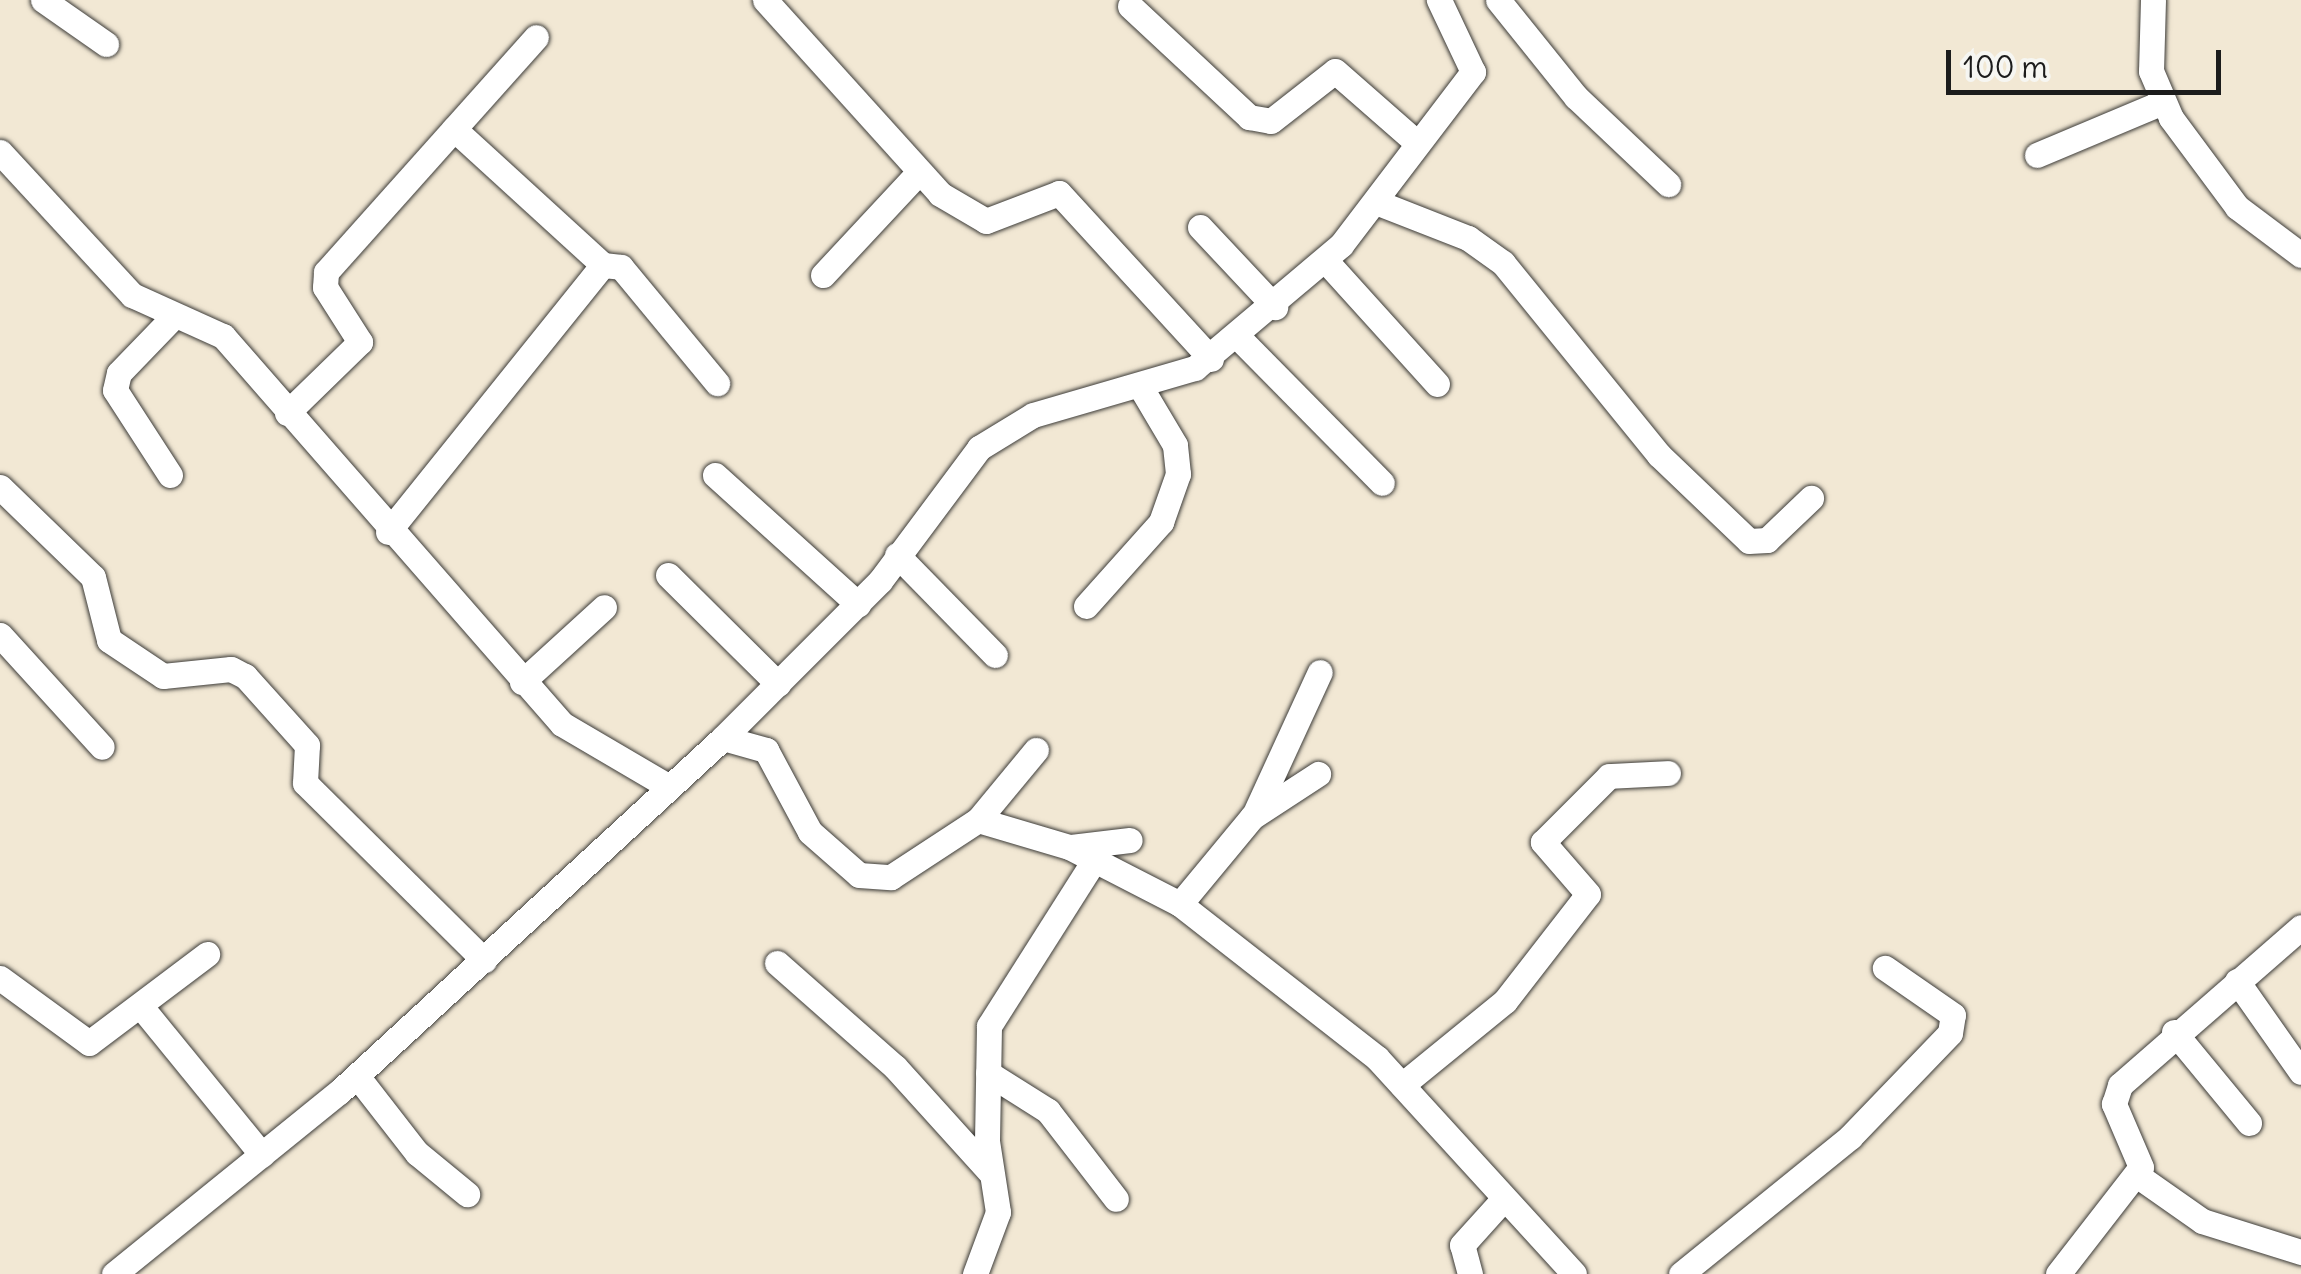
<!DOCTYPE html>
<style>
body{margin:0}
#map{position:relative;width:2301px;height:1274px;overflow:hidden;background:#f2e8d4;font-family:Delius,sans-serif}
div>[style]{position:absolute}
.roads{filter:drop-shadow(0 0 2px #3c3b38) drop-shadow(0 0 2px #3c3b38)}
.minor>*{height:25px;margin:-12.5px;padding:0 12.5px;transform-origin:12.5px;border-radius:12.5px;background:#fff}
span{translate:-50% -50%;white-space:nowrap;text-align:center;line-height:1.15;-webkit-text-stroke:10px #f6f6f2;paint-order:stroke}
.scale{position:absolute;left:1946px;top:50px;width:275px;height:45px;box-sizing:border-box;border:5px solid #1c1c1c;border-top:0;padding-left:12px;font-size:30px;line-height:35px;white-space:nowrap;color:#1c1c1c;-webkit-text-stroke:8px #f6f6f2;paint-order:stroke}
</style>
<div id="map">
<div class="roads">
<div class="minor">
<div style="left:43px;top:0;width:77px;rotate:34.9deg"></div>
<div style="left:765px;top:0;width:261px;rotate:47.9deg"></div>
<div style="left:940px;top:194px;width:53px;rotate:30.4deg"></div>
<div style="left:986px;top:221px;width:78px;rotate:-21deg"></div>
<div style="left:1059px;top:193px;width:225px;rotate:47.5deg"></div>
<div style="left:1498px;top:0;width:124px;rotate:51.2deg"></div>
<div style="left:1576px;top:97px;width:127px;rotate:43.4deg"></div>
<div style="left:2153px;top:0;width:71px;rotate:91.6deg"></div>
<div style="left:2151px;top:71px;width:51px;rotate:66.9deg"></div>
<div style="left:2171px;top:118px;width:111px;rotate:53.4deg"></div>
<div style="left:2237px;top:207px;width:80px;rotate:36.9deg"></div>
<div style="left:1130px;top:6px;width:163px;rotate:43deg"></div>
<div style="left:1249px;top:117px;width:22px;rotate:10deg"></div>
<div style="left:1271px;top:121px;width:81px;rotate:-38deg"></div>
<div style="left:1335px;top:71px;width:106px;rotate:41.2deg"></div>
<div style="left:454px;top:129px;width:202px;rotate:42.4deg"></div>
<div style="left:0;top:152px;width:195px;rotate:47.3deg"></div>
<div style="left:132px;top:295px;width:100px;rotate:24.3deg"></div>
<div style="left:223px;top:336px;width:515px;rotate:48.86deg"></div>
<div style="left:562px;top:724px;width:121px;rotate:30.4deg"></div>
<div style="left:2037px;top:155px;width:137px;rotate:-22.8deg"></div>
<div style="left:1376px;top:202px;width:99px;rotate:21.4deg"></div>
<div style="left:1468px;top:238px;width:43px;rotate:35.5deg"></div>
<div style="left:1503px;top:263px;width:247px;rotate:50.9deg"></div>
<div style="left:1659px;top:455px;width:124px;rotate:43.7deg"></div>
<div style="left:1749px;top:541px;width:18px;rotate:-3deg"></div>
<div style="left:1767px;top:540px;width:61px;rotate:-43.7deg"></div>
<div style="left:1200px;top:227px;width:110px;rotate:46.8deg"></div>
<div style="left:1325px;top:260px;width:167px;rotate:47.9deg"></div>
<div style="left:823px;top:275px;width:141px;rotate:-47deg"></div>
<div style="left:1240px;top:339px;width:202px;rotate:45.4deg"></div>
<div style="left:287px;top:413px;width:102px;rotate:-44.2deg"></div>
<div style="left:360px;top:342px;width:65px;rotate:-122.5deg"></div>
<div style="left:325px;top:287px;width:15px;rotate:-86deg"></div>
<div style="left:326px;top:272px;width:315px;rotate:-48.2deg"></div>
<div style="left:170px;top:475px;width:101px;rotate:-122.9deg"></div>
<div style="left:115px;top:390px;width:17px;rotate:-77deg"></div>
<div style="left:119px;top:373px;width:78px;rotate:-46deg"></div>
<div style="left:715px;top:475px;width:193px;rotate:42.1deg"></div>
<div style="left:0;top:487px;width:129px;rotate:44.1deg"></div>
<div style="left:93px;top:577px;width:65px;rotate:75.7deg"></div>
<div style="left:109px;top:640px;width:65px;rotate:33.7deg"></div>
<div style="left:163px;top:676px;width:68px;rotate:-5.9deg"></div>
<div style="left:231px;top:669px;width:16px;rotate:27deg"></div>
<div style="left:245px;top:676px;width:93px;rotate:48.1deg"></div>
<div style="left:307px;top:745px;width:38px;rotate:93deg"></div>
<div style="left:305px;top:783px;width:252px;rotate:44.7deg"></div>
<div style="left:388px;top:532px;width:343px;rotate:-51.2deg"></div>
<div style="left:603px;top:265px;width:18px;rotate:6deg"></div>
<div style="left:621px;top:267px;width:151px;rotate:50.4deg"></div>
<div style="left:897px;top:555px;width:140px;rotate:45.6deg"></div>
<div style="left:668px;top:575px;width:155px;rotate:44.7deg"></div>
<div style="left:1086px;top:606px;width:113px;rotate:-48.2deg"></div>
<div style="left:1161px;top:522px;width:51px;rotate:-70.5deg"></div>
<div style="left:1178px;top:474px;width:29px;rotate:-96deg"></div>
<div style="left:1175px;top:445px;width:63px;rotate:-120.7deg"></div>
<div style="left:0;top:635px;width:151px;rotate:47.7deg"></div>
<div style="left:522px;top:682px;width:111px;rotate:-42.4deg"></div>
<div style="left:723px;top:738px;width:45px;rotate:15.6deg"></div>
<div style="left:766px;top:750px;width:93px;rotate:61.8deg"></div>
<div style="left:810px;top:832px;width:65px;rotate:41.3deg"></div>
<div style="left:859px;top:875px;width:32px;rotate:4deg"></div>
<div style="left:891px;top:877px;width:104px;rotate:-33.2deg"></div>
<div style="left:978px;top:820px;width:95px;rotate:16.5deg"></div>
<div style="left:1069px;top:847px;width:125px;rotate:27.2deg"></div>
<div style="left:1180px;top:904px;width:250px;rotate:38deg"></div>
<div style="left:1377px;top:1058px;width:292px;rotate:47.6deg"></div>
<div style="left:1255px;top:813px;width:155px;rotate:-65.3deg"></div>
<div style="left:978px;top:820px;width:91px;rotate:-50.4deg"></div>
<div style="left:1071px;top:847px;width:59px;rotate:-6.8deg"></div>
<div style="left:1180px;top:904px;width:113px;rotate:-50.4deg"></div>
<div style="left:1252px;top:817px;width:79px;rotate:-33.1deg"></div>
<div style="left:777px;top:963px;width:157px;rotate:41.4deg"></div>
<div style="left:895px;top:1067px;width:140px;rotate:47.9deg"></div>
<div style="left:0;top:978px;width:110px;rotate:36.1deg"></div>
<div style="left:89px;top:1043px;width:148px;rotate:-37deg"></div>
<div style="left:2237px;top:981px;width:111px;rotate:54.9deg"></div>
<div style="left:143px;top:1009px;width:188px;rotate:50.8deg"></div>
<div style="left:2174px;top:1032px;width:118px;rotate:50.5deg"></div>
<div style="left:988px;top:1073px;width:71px;rotate:32.3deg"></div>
<div style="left:1048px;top:1111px;width:111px;rotate:52.3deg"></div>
<div style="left:357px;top:1076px;width:98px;rotate:52.1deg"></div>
<div style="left:417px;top:1153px;width:65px;rotate:39.4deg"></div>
<div style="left:1402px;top:1085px;width:133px;rotate:-39.2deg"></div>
<div style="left:1505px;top:1001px;width:135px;rotate:-52.2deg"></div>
<div style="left:1588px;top:894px;width:69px;rotate:-130.9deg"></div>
<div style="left:1543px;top:842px;width:93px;rotate:-45deg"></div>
<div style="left:1609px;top:776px;width:59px;rotate:-2.9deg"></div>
<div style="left:2138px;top:1176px;width:78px;rotate:35.1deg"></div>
<div style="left:2202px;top:1221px;width:104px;rotate:17.4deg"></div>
<div style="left:114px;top:1274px;width:289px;rotate:-39deg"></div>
<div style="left:339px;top:1092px;width:522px;rotate:-42.67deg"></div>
<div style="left:723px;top:738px;width:222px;rotate:-45deg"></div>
<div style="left:880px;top:581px;width:166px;rotate:-53.3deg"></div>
<div style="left:979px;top:448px;width:63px;rotate:-31.4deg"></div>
<div style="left:1033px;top:415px;width:169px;rotate:-16.2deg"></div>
<div style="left:1195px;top:368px;width:191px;rotate:-40.1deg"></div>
<div style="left:1341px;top:245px;width:218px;rotate:-52.7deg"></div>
<div style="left:1473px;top:72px;width:80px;rotate:-115.3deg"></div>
<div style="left:975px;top:1274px;width:66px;rotate:-69.6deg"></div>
<div style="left:998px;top:1212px;width:72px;rotate:-98.8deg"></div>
<div style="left:987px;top:1141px;width:115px;rotate:-89deg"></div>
<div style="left:989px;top:1026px;width:198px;rotate:-57.6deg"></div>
<div style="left:1470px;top:1274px;width:30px;rotate:-105deg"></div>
<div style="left:1462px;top:1245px;width:57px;rotate:-47.9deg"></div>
<div style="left:1681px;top:1274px;width:218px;rotate:-39deg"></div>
<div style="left:1850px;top:1137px;width:144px;rotate:-46.1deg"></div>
<div style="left:1950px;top:1033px;width:18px;rotate:-81deg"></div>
<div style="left:1953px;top:1015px;width:83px;rotate:-145.3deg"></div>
<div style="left:2058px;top:1274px;width:135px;rotate:-52.2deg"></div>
<div style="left:2141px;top:1167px;width:69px;rotate:-113.2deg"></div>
<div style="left:2114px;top:1104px;width:20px;rotate:-72deg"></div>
<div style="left:2120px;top:1085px;width:240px;rotate:-41.1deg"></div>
</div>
</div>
<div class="scale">100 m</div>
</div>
